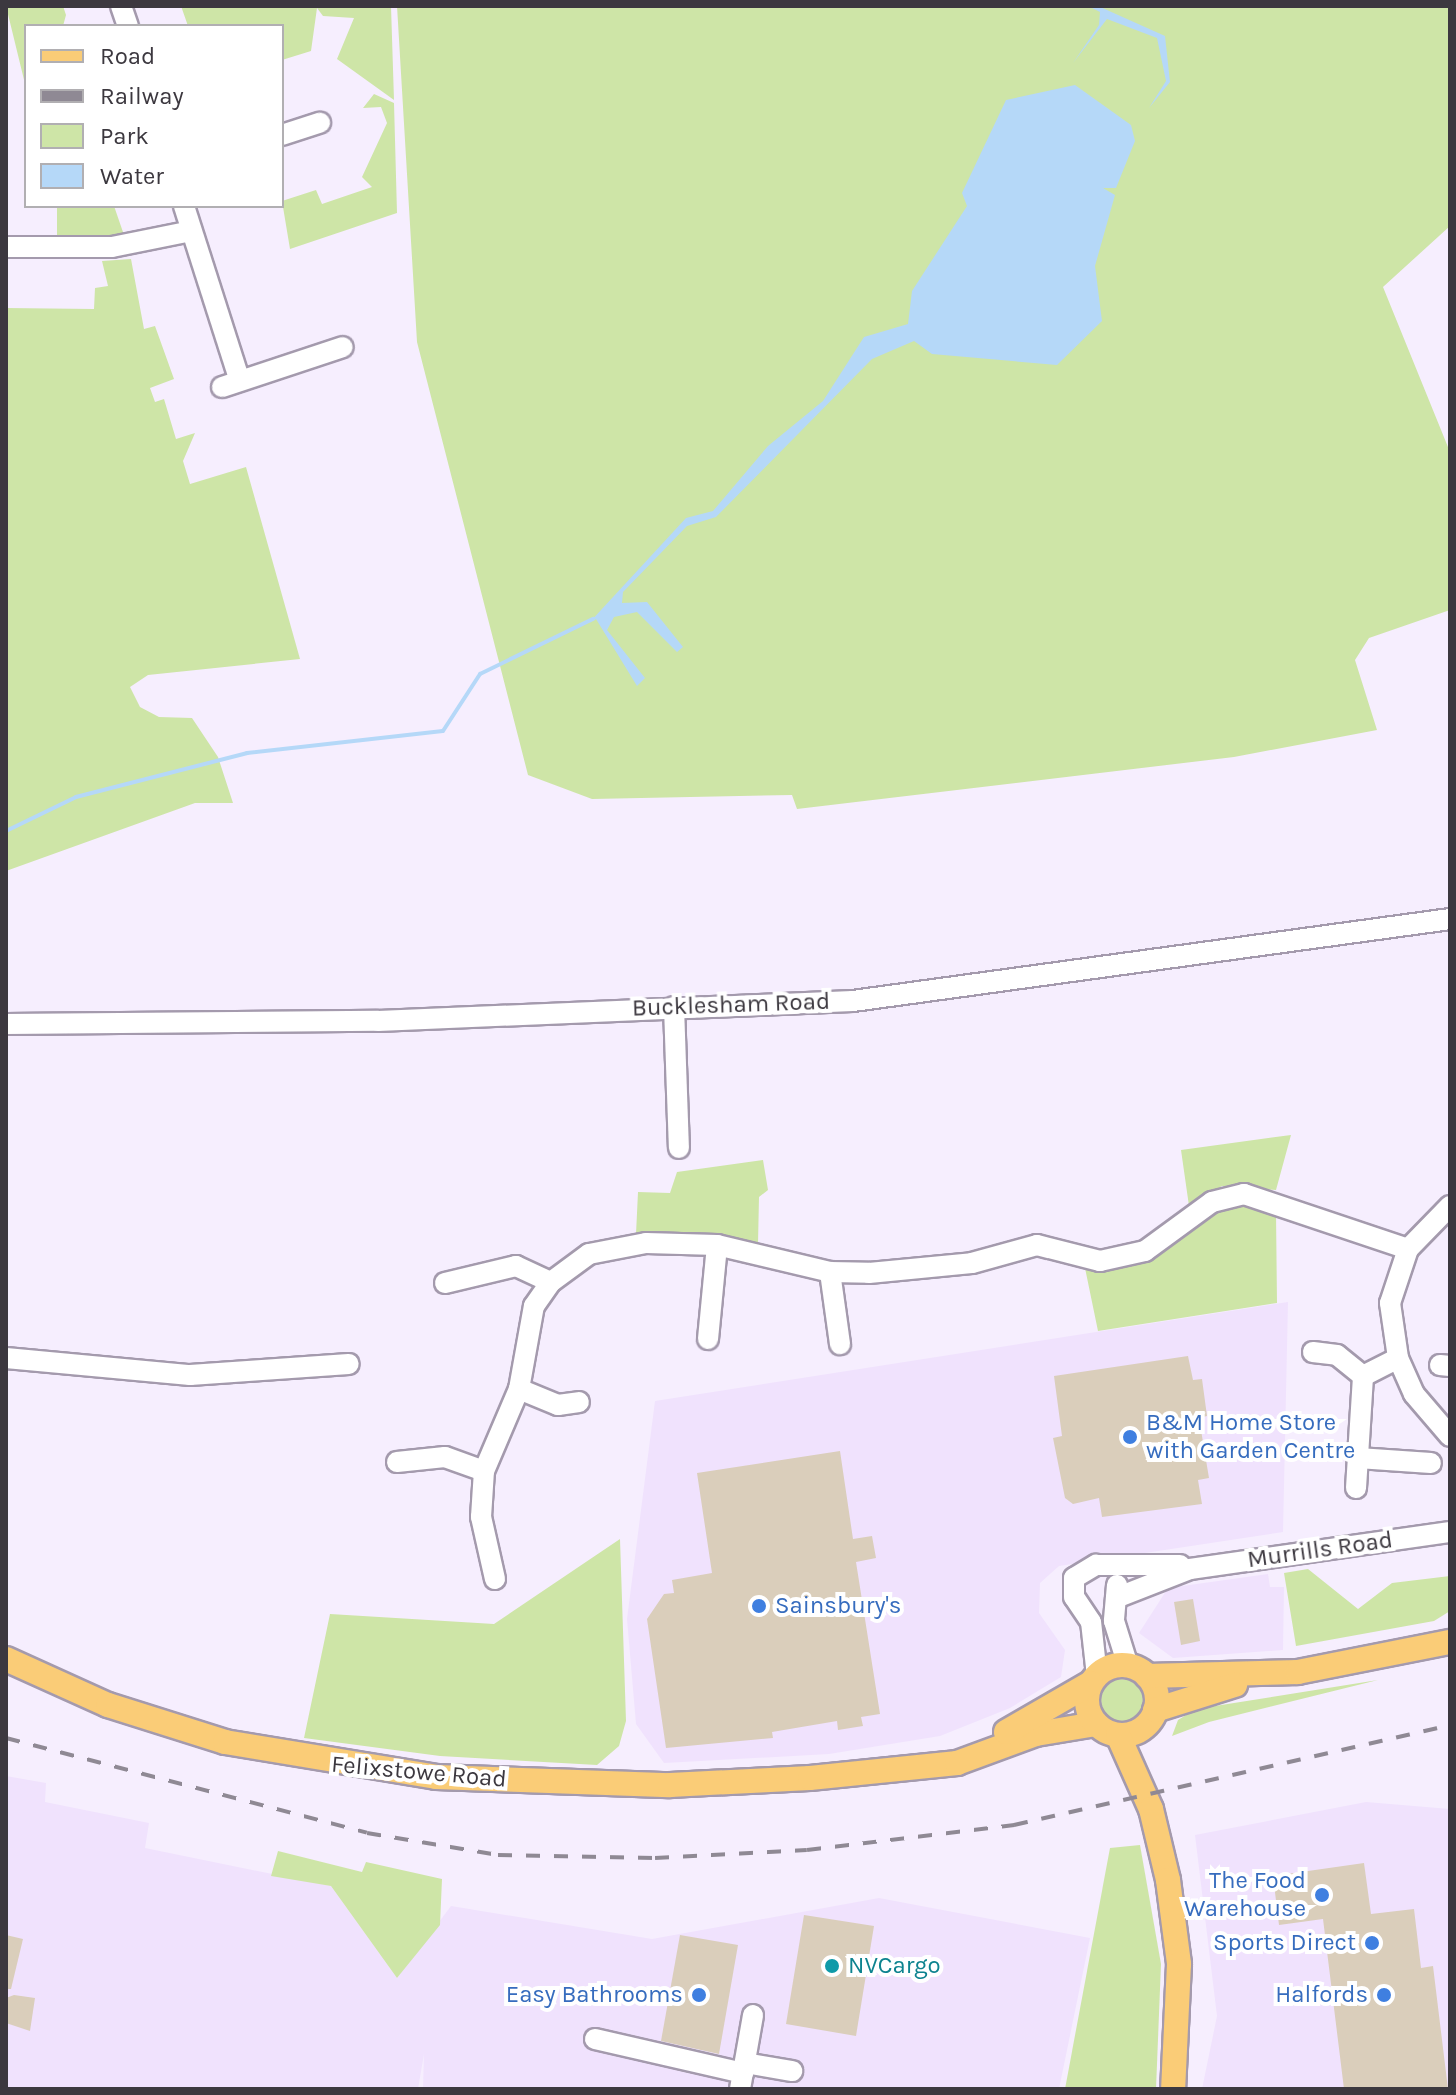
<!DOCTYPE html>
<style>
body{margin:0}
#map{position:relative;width:1456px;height:2095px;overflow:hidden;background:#f6eefe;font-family:Karla,sans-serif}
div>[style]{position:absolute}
.built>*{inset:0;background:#f0e2fd}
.green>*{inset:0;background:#cee5a7}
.round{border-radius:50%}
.water>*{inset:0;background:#b5d8f8}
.stream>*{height:4px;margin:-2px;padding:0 2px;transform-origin:2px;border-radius:2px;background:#b5d8f8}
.building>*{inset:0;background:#dacebb}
.roads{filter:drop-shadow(2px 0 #a49aad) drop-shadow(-2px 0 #a49aad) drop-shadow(0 2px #a49aad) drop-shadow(0 -2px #a49aad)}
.minor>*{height:20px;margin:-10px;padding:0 10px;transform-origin:10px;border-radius:10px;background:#fff}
.major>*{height:24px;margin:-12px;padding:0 12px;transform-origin:12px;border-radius:12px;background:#facc77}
.major>.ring{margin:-12px;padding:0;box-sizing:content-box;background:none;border:24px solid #facc77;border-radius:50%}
.rail>*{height:4px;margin-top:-2px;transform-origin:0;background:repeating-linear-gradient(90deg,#8f8994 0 14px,transparent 0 28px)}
.dots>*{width:22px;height:22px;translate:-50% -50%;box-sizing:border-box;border:4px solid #fff;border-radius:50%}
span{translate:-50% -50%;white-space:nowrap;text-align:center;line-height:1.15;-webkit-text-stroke:8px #fff;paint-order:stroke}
.street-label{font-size:24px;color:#3c383f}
.shop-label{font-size:24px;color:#366cbe}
.left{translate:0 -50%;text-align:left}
.right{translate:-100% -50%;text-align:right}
.culture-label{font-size:24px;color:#0d838f}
.frame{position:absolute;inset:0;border:8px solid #3c383f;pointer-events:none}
.legend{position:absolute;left:24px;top:24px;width:260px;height:184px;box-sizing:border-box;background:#fff;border:2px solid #b1afb2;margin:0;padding:10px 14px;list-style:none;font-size:24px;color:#3c383f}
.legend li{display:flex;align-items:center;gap:16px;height:40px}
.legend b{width:40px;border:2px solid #b1afb2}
</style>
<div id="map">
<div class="built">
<div style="clip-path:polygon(1288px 1302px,1283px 1532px,1059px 1566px,1040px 1583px,1039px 1613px,1065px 1650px,1061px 1677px,1010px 1708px,940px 1736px,829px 1754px,664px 1763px,636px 1724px,627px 1619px,655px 1401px)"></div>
<div style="clip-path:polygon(1268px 1574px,1270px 1587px,1284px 1587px,1283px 1650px,1173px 1658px,1139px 1633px,1168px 1588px)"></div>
<div style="clip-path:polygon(6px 1776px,46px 1783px,45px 1802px,149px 1823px,145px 1848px,331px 1886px,397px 1978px,451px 1906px,652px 1939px,879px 1898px,1090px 1938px,1059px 2089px,423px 2089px,424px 2054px,418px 2089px,6px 2089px)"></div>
<div style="clip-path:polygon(1366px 1802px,1450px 1809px,1450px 2089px,1202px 2089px,1217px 2016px,1195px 1835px)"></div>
</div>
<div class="green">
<div style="clip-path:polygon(6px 6px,63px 6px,66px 15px,63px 26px,26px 26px,26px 88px)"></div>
<div style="clip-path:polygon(181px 6px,391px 6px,394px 100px,337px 59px,354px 18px,323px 16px,317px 8px,311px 51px,282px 60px,282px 26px,188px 26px)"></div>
<div style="clip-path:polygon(397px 6px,1450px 6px,1450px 226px,1383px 287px,1450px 452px,1450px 610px,1369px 638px,1355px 660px,1377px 730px,1234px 757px,797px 809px,792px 795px,592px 799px,528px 775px,417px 342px)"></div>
<div style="clip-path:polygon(374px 94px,394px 103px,397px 213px,290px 249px,282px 201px,316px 190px,322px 204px,372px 187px,362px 177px,387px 123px,381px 107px,363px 108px)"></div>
<div style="clip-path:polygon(57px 206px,114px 206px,125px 238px,57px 243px)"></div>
<div style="clip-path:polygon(131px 259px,144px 329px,155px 326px,174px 379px,150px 388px,155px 402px,164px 399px,176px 439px,195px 433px,183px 461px,190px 484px,246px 467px,300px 659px,148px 675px,130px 687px,140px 707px,159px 717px,192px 718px,218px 757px,233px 803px,195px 803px,6px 871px,6px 308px,94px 309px,95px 288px,108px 286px,102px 261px)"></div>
<div style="clip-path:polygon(1291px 1135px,1276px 1190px,1222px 1186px,1189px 1206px,1181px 1150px)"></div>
<div style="clip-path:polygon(763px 1160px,768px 1190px,759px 1197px,758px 1244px,636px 1234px,638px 1192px,670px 1193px,677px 1172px)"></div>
<div style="clip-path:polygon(1252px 1205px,1276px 1212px,1277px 1303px,1098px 1331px,1085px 1268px,1143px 1262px,1220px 1209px)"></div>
<div style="clip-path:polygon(620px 1539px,626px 1721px,619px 1746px,597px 1765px,440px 1756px,304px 1738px,330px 1614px,494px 1624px)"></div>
<div style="clip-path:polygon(1308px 1569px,1358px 1609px,1392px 1583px,1450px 1576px,1450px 1611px,1434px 1621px,1296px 1646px,1284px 1573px)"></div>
<div class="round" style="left:1101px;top:1679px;width:42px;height:42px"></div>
<div style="clip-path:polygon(1378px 1680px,1209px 1722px,1172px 1736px,1178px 1720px,1196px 1709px)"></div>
<div style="clip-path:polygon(1140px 1845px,1161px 1964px,1156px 2089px,1065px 2089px,1110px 1848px)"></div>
<div style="clip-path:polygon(278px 1851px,362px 1872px,366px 1862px,442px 1879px,440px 1925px,397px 1978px,331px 1886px,271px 1876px)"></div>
</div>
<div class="water">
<div style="clip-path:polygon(1088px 6px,1098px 6px,1165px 36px,1170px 82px,1149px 108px,1166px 81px,1157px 38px,1107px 19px,1073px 63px,1099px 25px,1100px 12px)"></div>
<div style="clip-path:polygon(1075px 85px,1131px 125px,1135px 141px,1116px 188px,1103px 188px,1115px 195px,1095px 266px,1102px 321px,1057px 365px,932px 354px,914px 341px,872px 359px,716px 517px,687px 526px,623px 592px,622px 603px,647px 602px,683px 647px,677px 652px,637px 612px,614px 617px,607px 630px,645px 678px,637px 686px,596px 619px,589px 623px,686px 518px,713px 511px,768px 446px,823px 401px,864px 337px,908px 324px,912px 291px,967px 206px,962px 193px,1006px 100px)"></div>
</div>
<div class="stream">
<div style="left:6px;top:831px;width:78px;rotate:-25.9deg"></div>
<div style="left:76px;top:797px;width:177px;rotate:-14.4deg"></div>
<div style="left:247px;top:753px;width:197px;rotate:-6.4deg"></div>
<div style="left:443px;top:731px;width:68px;rotate:-57deg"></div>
<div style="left:480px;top:674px;width:126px;rotate:-26deg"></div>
</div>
<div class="building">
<div style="clip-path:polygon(1188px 1356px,1193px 1380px,1202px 1379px,1207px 1416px,1199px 1418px,1209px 1478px,1198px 1480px,1202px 1504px,1102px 1517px,1099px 1498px,1073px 1504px,1065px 1498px,1053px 1438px,1062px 1436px,1054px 1376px)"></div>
<div style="clip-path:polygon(840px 1451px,853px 1539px,872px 1536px,876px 1558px,856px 1562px,880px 1714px,861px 1717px,863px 1726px,838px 1730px,837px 1721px,772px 1732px,773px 1738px,666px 1748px,647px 1619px,664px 1594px,674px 1593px,672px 1580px,712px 1573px,697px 1473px)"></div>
<div style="clip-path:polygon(1193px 1599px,1200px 1641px,1181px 1645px,1174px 1602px)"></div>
<div style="clip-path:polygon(1364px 1863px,1371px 1914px,1414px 1909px,1421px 1968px,1433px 1966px,1448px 2089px,1344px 2089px,1323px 1919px,1279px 1925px,1273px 1876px)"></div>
<div style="clip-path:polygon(804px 1915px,874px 1926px,856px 2036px,786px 2024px)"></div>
<div style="clip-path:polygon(6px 1935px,23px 1939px,11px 1989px,6px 1989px)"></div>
<div style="clip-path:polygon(680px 1935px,738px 1945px,719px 2054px,661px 2041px)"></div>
<div style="clip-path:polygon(14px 1995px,35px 1998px,30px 2031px,6px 2023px,6px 1998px)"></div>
</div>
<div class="roads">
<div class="minor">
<div style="left:121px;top:6px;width:21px;rotate:71deg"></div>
<div style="left:282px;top:135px;width:40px;rotate:-18deg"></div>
<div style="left:184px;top:206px;width:181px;rotate:72.3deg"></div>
<div style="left:6px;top:247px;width:106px"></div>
<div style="left:112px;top:247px;width:81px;rotate:-11.4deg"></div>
<div style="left:222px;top:387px;width:127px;rotate:-18.3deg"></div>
<div style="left:674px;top:1007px;width:141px;rotate:88deg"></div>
<div style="left:6px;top:1024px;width:372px;rotate:-0.5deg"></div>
<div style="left:378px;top:1021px;width:475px;rotate:-2.4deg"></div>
<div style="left:853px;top:1001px;width:603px;rotate:-7.82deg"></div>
<div style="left:1450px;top:1206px;width:60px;rotate:134.3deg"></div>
<div style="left:1408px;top:1249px;width:57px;rotate:108.4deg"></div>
<div style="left:1390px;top:1303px;width:56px;rotate:81.7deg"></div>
<div style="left:1398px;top:1358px;width:39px;rotate:66deg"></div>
<div style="left:1414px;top:1394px;width:55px;rotate:49.4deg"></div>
<div style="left:830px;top:1272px;width:73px;rotate:82.1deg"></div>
<div style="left:445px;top:1283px;width:73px;rotate:-13.5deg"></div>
<div style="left:516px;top:1266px;width:38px;rotate:25deg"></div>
<div style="left:708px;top:1339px;width:94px;rotate:-84.5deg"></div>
<div style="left:1313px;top:1352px;width:24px;rotate:7deg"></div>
<div style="left:1337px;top:1355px;width:33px;rotate:39deg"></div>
<div style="left:6px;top:1358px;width:185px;rotate:5.3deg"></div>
<div style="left:190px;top:1375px;width:159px;rotate:-4deg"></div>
<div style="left:1440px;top:1365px;width:10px;rotate:6deg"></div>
<div style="left:519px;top:1389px;width:42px;rotate:22.3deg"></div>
<div style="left:558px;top:1405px;width:21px;rotate:-8deg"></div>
<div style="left:1358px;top:1458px;width:73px;rotate:3.9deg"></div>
<div style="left:397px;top:1462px;width:48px;rotate:-5.9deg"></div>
<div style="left:445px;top:1457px;width:41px;rotate:19.7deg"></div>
<div style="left:1356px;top:1488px;width:112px;rotate:-86.4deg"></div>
<div style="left:1363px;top:1376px;width:39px;rotate:-27deg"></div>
<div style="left:495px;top:1579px;width:64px;rotate:-102.7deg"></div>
<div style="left:481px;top:1517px;width:46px;rotate:-86.3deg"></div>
<div style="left:484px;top:1471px;width:89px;rotate:-66.9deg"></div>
<div style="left:519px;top:1389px;width:84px;rotate:-79.8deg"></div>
<div style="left:534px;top:1306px;width:29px;rotate:-55deg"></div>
<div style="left:551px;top:1282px;width:47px;rotate:-36.4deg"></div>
<div style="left:589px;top:1254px;width:58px;rotate:-10.9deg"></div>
<div style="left:646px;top:1243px;width:71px;rotate:1.6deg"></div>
<div style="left:717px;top:1245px;width:116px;rotate:13.4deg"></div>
<div style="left:830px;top:1272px;width:39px;rotate:1deg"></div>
<div style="left:869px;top:1273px;width:103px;rotate:-5.5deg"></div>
<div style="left:972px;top:1263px;width:67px;rotate:-15.5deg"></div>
<div style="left:1037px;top:1245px;width:65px;rotate:14.3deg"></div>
<div style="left:1100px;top:1261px;width:46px;rotate:-12.5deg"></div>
<div style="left:1145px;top:1251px;width:83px;rotate:-36.2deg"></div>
<div style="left:1212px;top:1202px;width:33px;rotate:-14deg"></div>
<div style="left:1244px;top:1194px;width:173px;rotate:18.5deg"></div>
<div style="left:1117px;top:1585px;width:36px;rotate:95deg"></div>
<div style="left:1114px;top:1621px;width:47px;rotate:72.7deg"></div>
<div style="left:1116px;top:1598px;width:79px;rotate:-21.4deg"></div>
<div style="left:1190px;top:1569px;width:263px;rotate:-8.1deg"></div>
<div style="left:1097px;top:1676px;width:54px;rotate:-96.3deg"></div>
<div style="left:1091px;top:1622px;width:30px;rotate:-124deg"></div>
<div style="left:1074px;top:1597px;width:19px;rotate:-90deg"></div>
<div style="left:1074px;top:1578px;width:26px;rotate:-31deg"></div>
<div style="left:1096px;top:1565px;width:84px"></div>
<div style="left:595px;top:2039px;width:152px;rotate:12.9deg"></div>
<div style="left:745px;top:2063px;width:48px;rotate:9.7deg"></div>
<div style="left:740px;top:2089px;width:75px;rotate:-80deg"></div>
</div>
<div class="major">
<div style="left:6px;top:1659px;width:112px;rotate:24.3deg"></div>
<div style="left:108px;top:1705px;width:123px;rotate:17.5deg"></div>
<div style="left:225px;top:1742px;width:214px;rotate:9.4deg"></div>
<div style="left:436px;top:1777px;width:234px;rotate:2deg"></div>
<div style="left:670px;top:1785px;width:140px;rotate:-2.9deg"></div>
<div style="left:810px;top:1778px;width:148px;rotate:-5.8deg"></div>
<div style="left:957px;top:1763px;width:84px;rotate:-20.2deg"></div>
<div style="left:1036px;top:1734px;width:61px;rotate:-9.5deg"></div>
<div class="ring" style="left:1087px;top:1665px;width:46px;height:46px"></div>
<div style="left:1147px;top:1676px;width:151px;rotate:-1.5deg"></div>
<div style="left:1298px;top:1672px;width:155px;rotate:-11.2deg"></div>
<div style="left:1155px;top:1710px;width:84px;rotate:-17.4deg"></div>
<div style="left:1006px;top:1732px;width:98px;rotate:-30deg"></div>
<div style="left:1118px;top:1735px;width:81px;rotate:66deg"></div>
<div style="left:1151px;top:1809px;width:73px;rotate:76.5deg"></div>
<div style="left:1168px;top:1880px;width:85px;rotate:82.5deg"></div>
<div style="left:1179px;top:1964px;width:125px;rotate:92.7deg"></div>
</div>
</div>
<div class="rail">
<div style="left:6px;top:1738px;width:373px;rotate:14.7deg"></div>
<div style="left:367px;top:1833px;width:133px;rotate:9.5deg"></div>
<div style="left:498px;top:1855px;width:157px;rotate:1.1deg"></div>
<div style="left:655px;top:1858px;width:152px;rotate:-3deg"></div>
<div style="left:807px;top:1850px;width:209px;rotate:-6.9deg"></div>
<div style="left:1014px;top:1825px;width:447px;rotate:-12.9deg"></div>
</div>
<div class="dots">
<div style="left:1130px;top:1437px;background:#3f7fe0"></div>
<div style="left:759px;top:1606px;background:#3f7fe0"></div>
<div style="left:1322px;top:1895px;background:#3f7fe0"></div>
<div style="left:1372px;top:1943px;background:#3f7fe0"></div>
<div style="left:832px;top:1966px;background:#0f9aa8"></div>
<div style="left:699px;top:1995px;background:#3f7fe0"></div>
<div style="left:1384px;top:1995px;background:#3f7fe0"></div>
</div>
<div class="street-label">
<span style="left:731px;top:1005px;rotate:-2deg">Bucklesham Road</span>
<span style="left:1320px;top:1550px;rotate:-8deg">Murrills Road</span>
<span style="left:419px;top:1772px;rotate:5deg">Felixstowe Road</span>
</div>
<div class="shop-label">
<span class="left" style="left:1146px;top:1437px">B&amp;M Home Store<br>with Garden Centre</span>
<span class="left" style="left:775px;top:1606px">Sainsbury's</span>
<span class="right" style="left:1306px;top:1895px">The Food<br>Warehouse</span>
<span class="right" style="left:1356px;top:1943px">Sports Direct</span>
<span class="right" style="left:683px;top:1995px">Easy Bathrooms</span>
<span class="right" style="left:1368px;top:1995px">Halfords</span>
</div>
<div class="culture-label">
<span class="left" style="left:848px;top:1966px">NVCargo</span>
</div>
<div class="frame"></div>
<ul class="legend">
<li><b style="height:10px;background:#facc77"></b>Road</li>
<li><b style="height:10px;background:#8f8994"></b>Railway</li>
<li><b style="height:22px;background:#cee5a7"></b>Park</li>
<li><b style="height:22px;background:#b5d8f8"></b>Water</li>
</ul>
</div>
